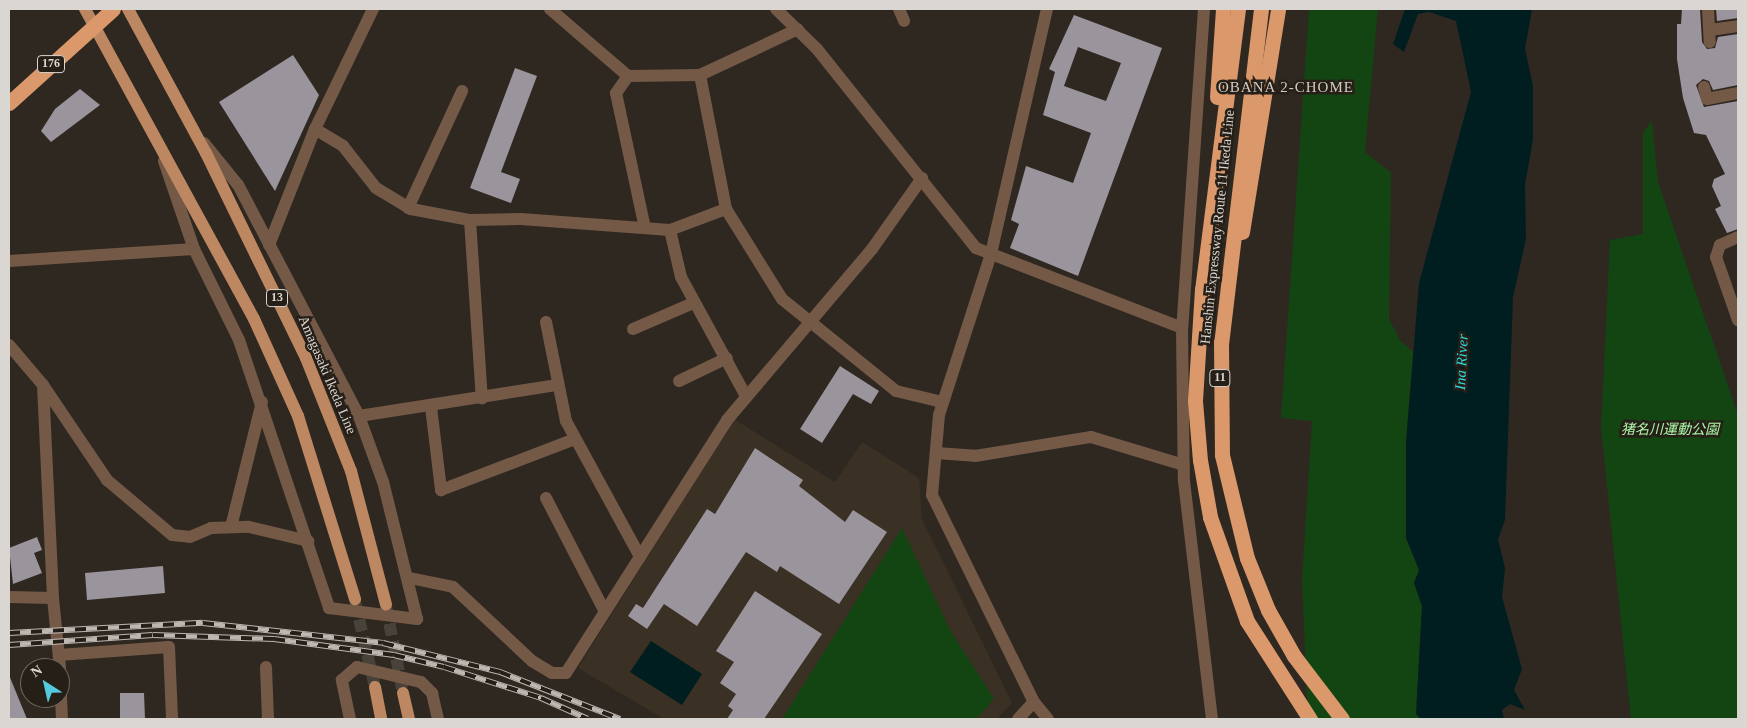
<!DOCTYPE html>
<meta charset="utf-8">
<style>
body{margin:0}
#map{position:relative;width:1747px;height:728px;overflow:hidden;background:#2f2821;font-family:"Times New Roman","Noto Sans JP",serif}
div>[style]{position:absolute}
.built>*{inset:0;background:#3a3023}
.green>*{inset:0;background:#134512}
.water>*{inset:0;background:#001e1f}
.building>*{inset:0;background:#9a949d}
.major-tunnel>*{height:12px;margin-top:-6px;transform-origin:0;background:repeating-linear-gradient(90deg,#49423b 0 12px,transparent 0 18px)}
.minor>*{height:12px;margin:-6px;padding:0 6px;transform-origin:6px;border-radius:6px;background:#745947}
.major>*{height:12px;margin:-6px;padding:0 6px;transform-origin:6px;border-radius:6px;background:#bd8761}
.highway>*{height:15px;margin:-7.5px;padding:0 7.5px;transform-origin:7.5px;border-radius:7.5px;background:#da986b}
.rail>*{height:5.5px;margin-top:-2.75px;transform-origin:0;background:repeating-linear-gradient(90deg,#251f17 0 11px,#bcb7b2 0 22px);box-sizing:border-box;border-block:1px solid #bcb7b2}
span{translate:-50% -50%;white-space:nowrap;text-align:center;line-height:1.15;-webkit-text-stroke:5px #251f17;paint-order:stroke}
.shield-label span{padding:1px 4px;background:#251f17;border:1px solid;border-radius:4px;-webkit-text-stroke-width:0}
.shield-label{font-size:12px;color:#dad6d1;font-weight:700}
.street-label{font-size:14px;color:#dad6d1}
.park-label{font-size:14px;color:#acf7a7;font-style:italic}
.neighbourhood-label{font-size:15px;color:#d3cbc1;letter-spacing:1px}
.water-label{font-size:15px;color:#2fdadb;font-style:italic}
.frame{position:absolute;inset:0;border:10px solid #dad6d1;pointer-events:none}
.north{position:absolute;left:20px;top:658px;width:50px;height:50px;box-sizing:border-box;background:#251f17;border:1px solid #6d6861;border-radius:50%;rotate:325deg;font-size:14px;font-weight:700;line-height:20px;text-align:center;color:#dad6d1}
.north::after{content:'';display:block;margin:auto;width:18px;height:22px;background:#55cadf;clip-path:polygon(50% 0,100% 100%,50% 72%,0 100%)}
</style>
<div id="map">
<div class="built">
<div style="clip-path:polygon(734px 419px,835px 482px,862px 442px,919px 478px,922px 519px,1012px 703px,997px 719px,664px 719px,578px 668px)"></div>
</div>
<div class="green">
<div style="clip-path:polygon(1309px 9px,1378px 9px,1365px 152px,1391px 173px,1389px 319px,1400px 340px,1413px 352px,1406px 442px,1406px 538px,1419px 570px,1414px 583px,1422px 606px,1416px 714px,1421px 719px,1308px 719px,1302px 580px,1312px 421px,1281px 418px)"></div>
<div style="clip-path:polygon(1652px 121px,1658px 182px,1738px 415px,1738px 719px,1631px 719px,1601px 428px,1610px 240px,1643px 234px,1643px 132px)"></div>
<div style="clip-path:polygon(902px 528px,950px 630px,994px 699px,976px 719px,782px 719px)"></div>
</div>
<div class="water">
<div style="clip-path:polygon(1405px 9px,1532px 9px,1525px 49px,1533px 86px,1533px 139px,1525px 185px,1526px 239px,1513px 297px,1505px 520px,1498px 539px,1505px 568px,1502px 597px,1522px 669px,1514px 690px,1525px 710px,1510px 704px,1502px 710px,1504px 719px,1421px 719px,1416px 714px,1422px 606px,1414px 583px,1419px 570px,1406px 538px,1406px 442px,1419px 283px,1471px 92px,1456px 21px,1429px 12px,1418px 14px,1404px 52px,1393px 44px)"></div>
<div style="clip-path:polygon(651px 641px,702px 674px,682px 705px,630px 672px)"></div>
</div>
<div class="building">
<div style="clip-path:polygon(1682px 9px,1700px 9px,1702px 42px,1707px 49px,1715px 48px,1718px 37px,1738px 34px,1738px 85px,1713px 90px,1709px 81px,1703px 79px,1696px 85px,1704px 107px,1738px 101px,1738px 229px,1727px 233px,1715px 209px,1721px 206px,1712px 186px,1714px 179px,1725px 174px,1706px 135px,1694px 133px,1683px 98px,1677px 59px,1677px 24px,1681px 24px)"></div>
<div style="clip-path:polygon(1716px 9px,1738px 9px,1738px 18px,1717px 21px)"></div>
<div style="clip-path:polygon(evenodd,1074px 15px,1162px 48px,1078px 276px,1010px 248px,1019px 224px,1011px 220px,1026px 166px,1073px 183px,1091px 133px,1043px 115px,1055px 72px,1049px 69px,1074px 15px,1078px 47px,1121px 63px,1106px 101px,1064px 86px,1078px 47px)"></div>
<div style="clip-path:polygon(293px 55px,319px 95px,275px 191px,219px 102px)"></div>
<div style="clip-path:polygon(515px 68px,537px 76px,501px 172px,520px 179px,511px 203px,470px 188px)"></div>
<div style="clip-path:polygon(80px 89px,100px 105px,51px 142px,41px 131px,55px 109px)"></div>
<div style="clip-path:polygon(840px 366px,879px 391px,871px 404px,853px 394px,822px 443px,800px 429px)"></div>
<div style="clip-path:polygon(755px 448px,803px 480px,799px 486px,845px 522px,853px 510px,887px 532px,839px 604px,780px 566px,777px 572px,746px 552px,697px 626px,664px 604px,647px 629px,628px 616px,636px 604px,643px 608px,707px 509px,715px 514px)"></div>
<div style="clip-path:polygon(37px 537px,42px 550px,34px 553px,42px 573px,13px 584px,9px 548px)"></div>
<div style="clip-path:polygon(163px 566px,165px 593px,87px 600px,85px 573px)"></div>
<div style="clip-path:polygon(755px 591px,822px 634px,764px 719px,727px 719px,733px 710px,728px 706px,736px 694px,720px 683px,734px 662px,716px 651px)"></div>
<div style="clip-path:polygon(9px 675px,27px 719px,9px 719px)"></div>
<div style="clip-path:polygon(120px 693px,144px 693px,145px 719px,120px 719px)"></div>
</div>
<div class="major-tunnel">
<div style="left:355px;top:602px;width:87px;rotate:76.8deg"></div>
<div style="left:386px;top:606px;width:89px;rotate:78.9deg"></div>
</div>
<div class="minor">
<div style="left:550px;top:9px;width:103px;rotate:40.7deg"></div>
<div style="left:628px;top:76px;width:72px;rotate:-0.8deg"></div>
<div style="left:700px;top:75px;width:108px;rotate:-25.1deg"></div>
<div style="left:776px;top:9px;width:57px;rotate:44.3deg"></div>
<div style="left:817px;top:49px;width:255px;rotate:51.4deg"></div>
<div style="left:976px;top:248px;width:221px;rotate:21.2deg"></div>
<div style="left:899px;top:9px;width:13px;rotate:67deg"></div>
<div style="left:1047px;top:9px;width:251px;rotate:102.9deg"></div>
<div style="left:991px;top:254px;width:169px;rotate:107.9deg"></div>
<div style="left:939px;top:415px;width:80px;rotate:95deg"></div>
<div style="left:932px;top:495px;width:231px;rotate:63.8deg"></div>
<div style="left:1034px;top:702px;width:22px;rotate:51deg"></div>
<div style="left:1204px;top:9px;width:320px;rotate:93.9deg"></div>
<div style="left:1182px;top:328px;width:153px;rotate:89.3deg"></div>
<div style="left:1184px;top:481px;width:240px;rotate:83.3deg"></div>
<div style="left:1708px;top:9px;width:33px;rotate:87deg"></div>
<div style="left:1710px;top:30px;width:28px;rotate:-8deg"></div>
<div style="left:700px;top:75px;width:136px;rotate:79deg"></div>
<div style="left:726px;top:209px;width:106px;rotate:58.1deg"></div>
<div style="left:782px;top:299px;width:146px;rotate:38.9deg"></div>
<div style="left:896px;top:391px;width:47px;rotate:13.4deg"></div>
<div style="left:628px;top:76px;width:21px;rotate:125deg"></div>
<div style="left:616px;top:93px;width:138px;rotate:77.9deg"></div>
<div style="left:1704px;top:87px;width:12px;rotate:76deg"></div>
<div style="left:1707px;top:99px;width:32px;rotate:-11deg"></div>
<div style="left:315px;top:129px;width:33px;rotate:31deg"></div>
<div style="left:343px;top:146px;width:53px;rotate:51.8deg"></div>
<div style="left:376px;top:188px;width:41px;rotate:31deg"></div>
<div style="left:411px;top:209px;width:60px;rotate:10.6deg"></div>
<div style="left:470px;top:220px;width:51px;rotate:-1.1deg"></div>
<div style="left:521px;top:219px;width:149px;rotate:4.2deg"></div>
<div style="left:670px;top:230px;width:60px;rotate:-20.6deg"></div>
<div style="left:164px;top:161px;width:93px;rotate:71.2deg"></div>
<div style="left:194px;top:249px;width:102px;rotate:63.7deg"></div>
<div style="left:239px;top:340px;width:283px;rotate:71.4deg"></div>
<div style="left:329px;top:608px;width:89px;rotate:7.1deg"></div>
<div style="left:417px;top:619px;width:141px;rotate:-103.9deg"></div>
<div style="left:383px;top:482px;width:70px;rotate:-110deg"></div>
<div style="left:359px;top:416px;width:261px;rotate:-117.6deg"></div>
<div style="left:238px;top:185px;width:54px;rotate:-129deg"></div>
<div style="left:408px;top:208px;width:129px;rotate:-65.2deg"></div>
<div style="left:470px;top:220px;width:179px;rotate:86.2deg"></div>
<div style="left:670px;top:230px;width:48px;rotate:76.8deg"></div>
<div style="left:681px;top:277px;width:136px;rotate:61.4deg"></div>
<div style="left:1738px;top:237px;width:20px;rotate:156deg"></div>
<div style="left:1720px;top:245px;width:13px;rotate:108deg"></div>
<div style="left:1716px;top:257px;width:67px;rotate:70.8deg"></div>
<div style="left:269px;top:245px;width:125px;rotate:-68.4deg"></div>
<div style="left:315px;top:129px;width:133px;rotate:-64.2deg"></div>
<div style="left:9px;top:261px;width:185px;rotate:-3.7deg"></div>
<div style="left:546px;top:322px;width:101px;rotate:78.6deg"></div>
<div style="left:566px;top:421px;width:155px;rotate:61.4deg"></div>
<div style="left:633px;top:329px;width:65px;rotate:-23.4deg"></div>
<div style="left:9px;top:345px;width:52px;rotate:49.6deg"></div>
<div style="left:43px;top:385px;width:213px;rotate:87.3deg"></div>
<div style="left:53px;top:598px;width:44px;rotate:-178.7deg"></div>
<div style="left:679px;top:381px;width:53px;rotate:-25.6deg"></div>
<div style="left:43px;top:385px;width:115px;rotate:56deg"></div>
<div style="left:107px;top:480px;width:85px;rotate:40.2deg"></div>
<div style="left:172px;top:535px;width:18px;rotate:6deg"></div>
<div style="left:190px;top:537px;width:23px;rotate:-23deg"></div>
<div style="left:211px;top:528px;width:38px;rotate:-2deg"></div>
<div style="left:249px;top:527px;width:61px;rotate:13.3deg"></div>
<div style="left:431px;top:407px;width:84px;rotate:83.1deg"></div>
<div style="left:441px;top:490px;width:143px;rotate:-20.8deg"></div>
<div style="left:359px;top:416px;width:201px;rotate:-8.9deg"></div>
<div style="left:936px;top:453px;width:39px;rotate:4deg"></div>
<div style="left:975px;top:456px;width:118px;rotate:-9.3deg"></div>
<div style="left:1091px;top:437px;width:97px;rotate:16.8deg"></div>
<div style="left:546px;top:498px;width:128px;rotate:62.6deg"></div>
<div style="left:231px;top:527px;width:129px;rotate:-76.1deg"></div>
<div style="left:410px;top:578px;width:44px;rotate:11.8deg"></div>
<div style="left:453px;top:587px;width:108px;rotate:43.1deg"></div>
<div style="left:532px;top:661px;width:23px;rotate:31deg"></div>
<div style="left:552px;top:673px;width:14px"></div>
<div style="left:566px;top:673px;width:300px;rotate:-57.5deg"></div>
<div style="left:727px;top:420px;width:224px;rotate:-49.7deg"></div>
<div style="left:872px;top:249px;width:87px;rotate:-54.8deg"></div>
<div style="left:53px;top:598px;width:70px;rotate:84.3deg"></div>
<div style="left:59px;top:655px;width:110px;rotate:-4.2deg"></div>
<div style="left:169px;top:647px;width:72px;rotate:87.6deg"></div>
<div style="left:266px;top:667px;width:52px;rotate:87.8deg"></div>
<div style="left:60px;top:675px;width:44px;rotate:87.4deg"></div>
<div style="left:350px;top:719px;width:40px;rotate:-102deg"></div>
<div style="left:342px;top:680px;width:20px;rotate:-41deg"></div>
<div style="left:357px;top:667px;width:66px;rotate:13.2deg"></div>
<div style="left:421px;top:682px;width:16px;rotate:45deg"></div>
<div style="left:432px;top:693px;width:27px;rotate:77deg"></div>
<div style="left:1018px;top:719px;width:23px;rotate:-47deg"></div>
</div>
<div class="major">
<div style="left:85px;top:9px;width:353px;rotate:61.4deg"></div>
<div style="left:254px;top:319px;width:107px;rotate:65.6deg"></div>
<div style="left:298px;top:416px;width:192px;rotate:72.7deg"></div>
<div style="left:128px;top:9px;width:164px;rotate:61.6deg"></div>
<div style="left:206px;top:153px;width:228px;rotate:64deg"></div>
<div style="left:306px;top:358px;width:122px;rotate:68.3deg"></div>
<div style="left:351px;top:471px;width:138px;rotate:75.3deg"></div>
<div style="left:375px;top:687px;width:33px;rotate:79deg"></div>
<div style="left:403px;top:693px;width:27px;rotate:77deg"></div>
</div>
<div class="highway">
<div style="left:1238px;top:9px;width:282px;rotate:97.3deg"></div>
<div style="left:1202px;top:289px;width:112px;rotate:93.6deg"></div>
<div style="left:1195px;top:401px;width:59px;rotate:85.2deg"></div>
<div style="left:1200px;top:460px;width:58px;rotate:80deg"></div>
<div style="left:1210px;top:517px;width:110px;rotate:70.4deg"></div>
<div style="left:1247px;top:621px;width:117px;rotate:57.3deg"></div>
<div style="left:1261px;top:9px;width:335px;rotate:96.8deg"></div>
<div style="left:1221px;top:342px;width:113px;rotate:89.5deg"></div>
<div style="left:1222px;top:455px;width:106px;rotate:76.4deg"></div>
<div style="left:1247px;top:558px;width:56px;rotate:68deg"></div>
<div style="left:1268px;top:610px;width:53px;rotate:60.5deg"></div>
<div style="left:1294px;top:656px;width:79px;rotate:52.7deg"></div>
<div style="left:1217px;top:97px;width:88px;rotate:-86.1deg"></div>
<div style="left:9px;top:103px;width:140px;rotate:-42.1deg"></div>
<div style="left:1242px;top:232px;width:226px;rotate:-80.8deg"></div>
</div>
<div class="rail">
<div style="left:9px;top:633px;width:194px;rotate:-3deg"></div>
<div style="left:203px;top:623px;width:181px;rotate:6.3deg"></div>
<div style="left:383px;top:643px;width:121px;rotate:13.9deg"></div>
<div style="left:500px;top:672px;width:129px;rotate:21.4deg"></div>
<div style="left:9px;top:645px;width:144px;rotate:-4deg"></div>
<div style="left:153px;top:635px;width:121px;rotate:1.9deg"></div>
<div style="left:274px;top:639px;width:121px;rotate:7.6deg"></div>
<div style="left:394px;top:655px;width:51px;rotate:13.5deg"></div>
<div style="left:444px;top:667px;width:102px;rotate:17.7deg"></div>
<div style="left:541px;top:698px;width:51px;rotate:24.1deg"></div>
</div>
<div class="shield-label">
<span style="left:51px;top:64px">176</span>
<span style="left:277px;top:298px">13</span>
<span style="left:1220px;top:378px">11</span>
</div>
<div class="street-label">
<span style="left:1218px;top:227px;rotate:-84deg">Hanshin Expressway Route 11 Ikeda Line</span>
<span style="left:327px;top:375px;rotate:67deg">Amagasaki Ikeda Line</span>
</div>
<div class="park-label">
<span style="left:1670px;top:430px">猪名川運動公園</span>
</div>
<div class="neighbourhood-label">
<span style="left:1286px;top:88px">OBANA 2-CHOME</span>
</div>
<div class="water-label">
<span style="left:1462px;top:362px;rotate:-87deg">Ina River</span>
</div>
<div class="frame"></div>
<div class="north">N</div>
</div>
